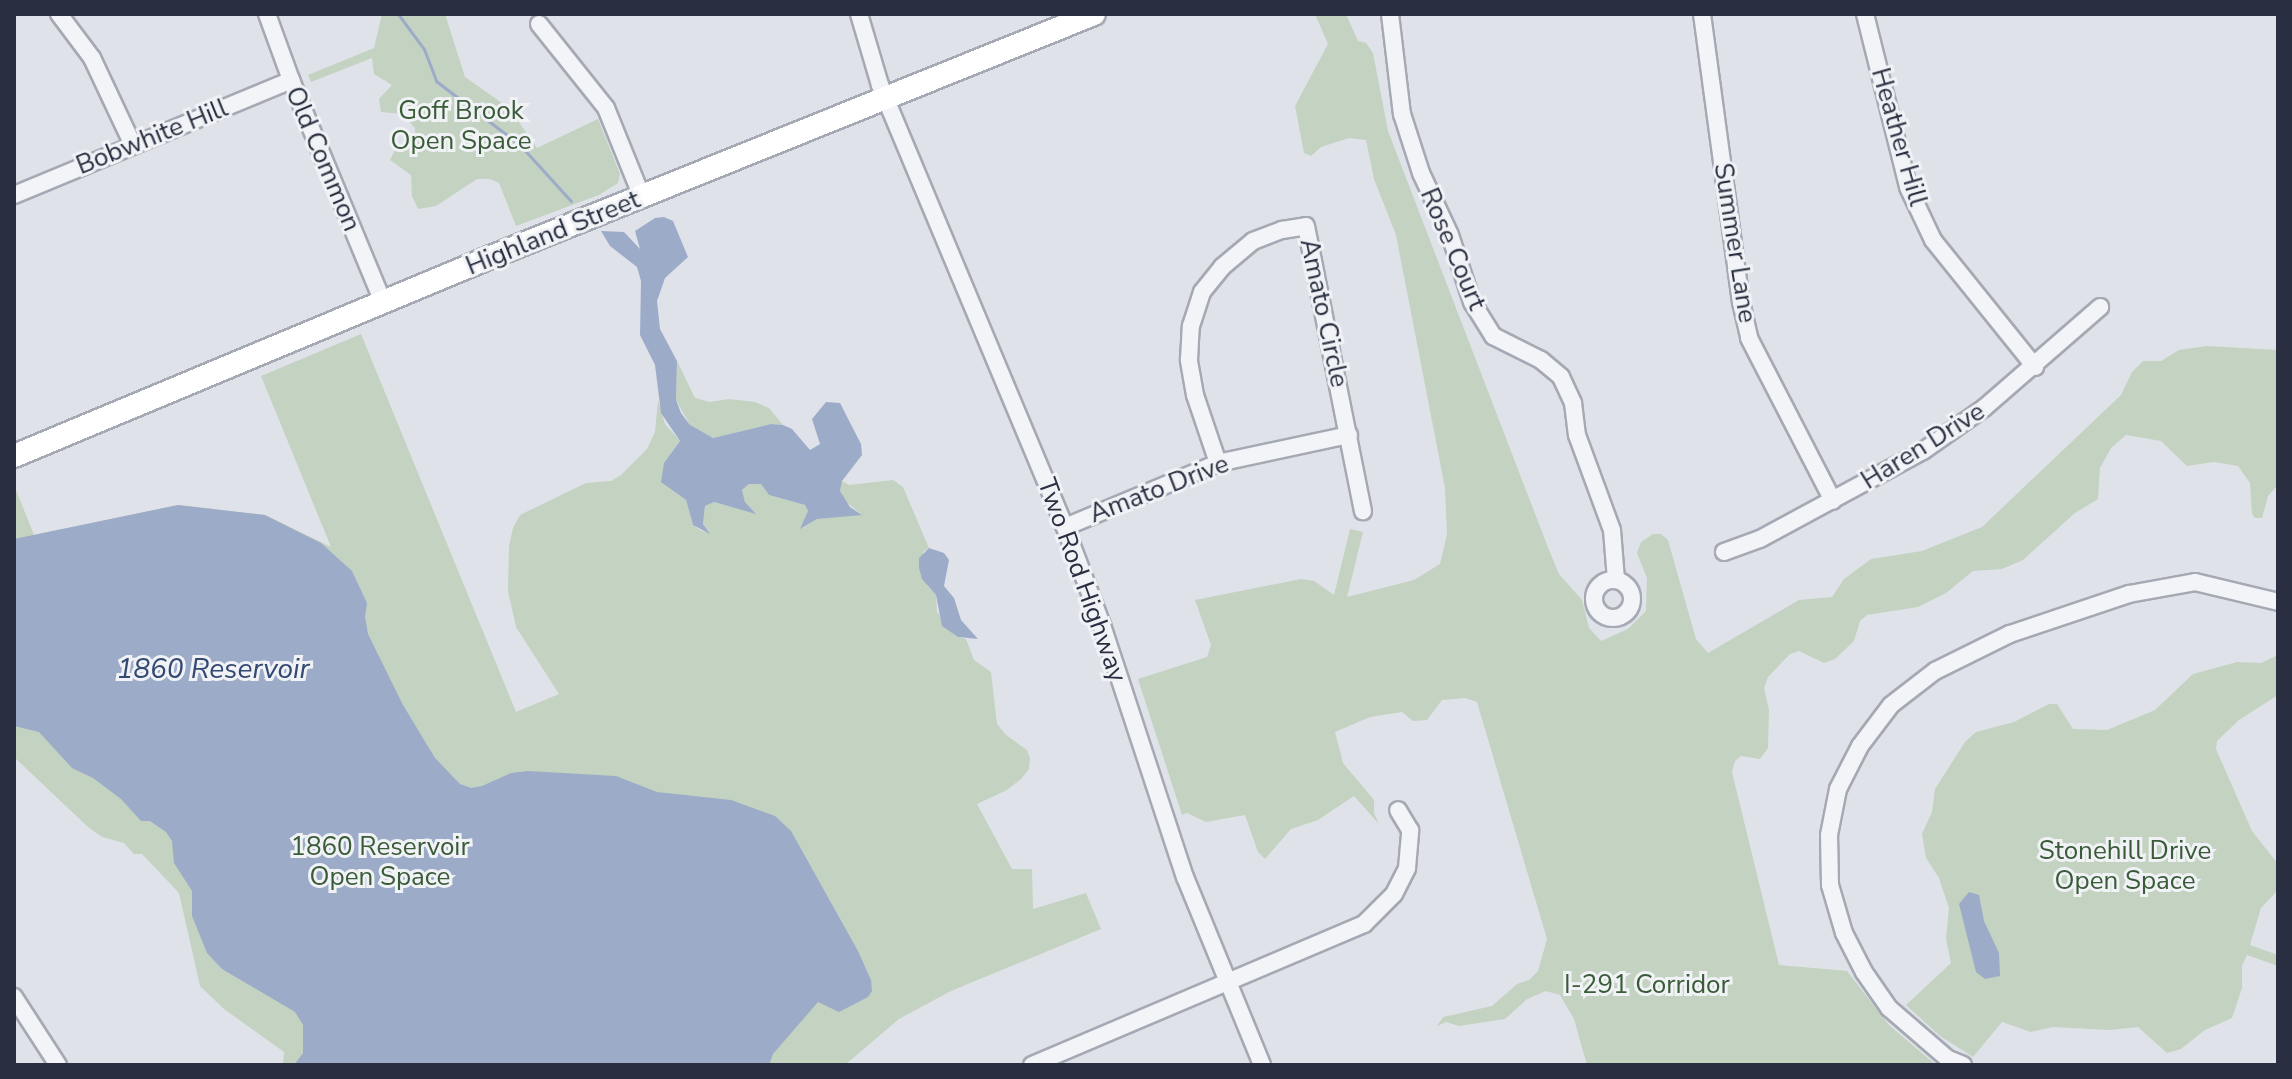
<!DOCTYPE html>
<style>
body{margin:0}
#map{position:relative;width:2292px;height:1079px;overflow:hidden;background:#e0e2e9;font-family:"Nunito Sans",sans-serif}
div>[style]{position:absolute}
.green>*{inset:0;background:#c4d2c1}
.water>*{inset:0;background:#9cacc8}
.stream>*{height:3px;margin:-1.5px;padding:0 1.5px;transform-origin:1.5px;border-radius:1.5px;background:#9cacc8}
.roads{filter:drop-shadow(2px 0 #a5a9b3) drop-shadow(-2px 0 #a5a9b3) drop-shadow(0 2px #a5a9b3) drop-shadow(0 -2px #a5a9b3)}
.minor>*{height:16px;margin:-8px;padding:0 8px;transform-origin:8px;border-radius:8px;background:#f3f4f7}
.minor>.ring{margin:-8px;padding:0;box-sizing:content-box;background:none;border:16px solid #f3f4f7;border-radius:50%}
.major>*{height:22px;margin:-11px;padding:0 11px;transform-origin:11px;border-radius:11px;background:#fff}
span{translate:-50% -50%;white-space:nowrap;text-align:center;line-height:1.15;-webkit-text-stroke:6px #f0f2f6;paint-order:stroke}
.park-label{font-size:26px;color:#395b37}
.street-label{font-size:26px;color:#292f40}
.water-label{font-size:28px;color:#344972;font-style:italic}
.frame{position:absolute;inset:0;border:16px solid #292f40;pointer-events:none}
</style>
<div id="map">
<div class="green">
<div style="clip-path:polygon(382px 14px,445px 14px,465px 77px,509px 108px,537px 148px,598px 119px,620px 174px,618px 183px,599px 195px,516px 226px,499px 183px,490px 179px,477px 179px,436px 206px,418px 209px,412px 196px,411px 175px,390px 160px,395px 150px,415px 142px,415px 128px,402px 114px,381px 112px,379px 99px,392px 85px,374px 74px,372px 58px,311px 82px,308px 75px,374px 48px)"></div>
<div style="clip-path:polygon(1315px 14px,1346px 14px,1358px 41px,1366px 43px,1373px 53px,1388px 131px,1549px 550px,1559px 574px,1582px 600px,1589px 628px,1601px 641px,1628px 629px,1646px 611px,1647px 578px,1637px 553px,1641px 542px,1653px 534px,1661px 534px,1668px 540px,1696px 639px,1708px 653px,1799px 600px,1832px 597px,1844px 579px,1871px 559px,1922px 551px,1982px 527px,2121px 395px,2132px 372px,2143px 361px,2161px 361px,2179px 350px,2207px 346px,2278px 350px,2278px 485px,2268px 496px,2262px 518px,2255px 518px,2252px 514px,2250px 483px,2238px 466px,2214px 462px,2187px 466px,2161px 441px,2126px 435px,2111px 448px,2100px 468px,2098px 499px,2075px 513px,2023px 560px,2002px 569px,1973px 571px,1946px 593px,1918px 607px,1867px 615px,1860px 621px,1854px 641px,1835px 659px,1824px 663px,1799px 651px,1790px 654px,1768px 677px,1764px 688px,1769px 710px,1768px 748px,1760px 759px,1741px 756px,1735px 761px,1732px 772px,1779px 965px,1847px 971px,1889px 1025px,1936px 1065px,1587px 1065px,1574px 1019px,1560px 995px,1546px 991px,1527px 999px,1505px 1019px,1459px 1026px,1446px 1022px,1437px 1026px,1443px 1017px,1492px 1006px,1517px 984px,1529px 980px,1538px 971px,1547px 939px,1477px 702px,1465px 698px,1442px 700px,1427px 720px,1413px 721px,1402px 712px,1370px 717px,1335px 732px,1343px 763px,1374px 800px,1374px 813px,1379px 824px,1354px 796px,1318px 820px,1291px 829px,1265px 859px,1258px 852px,1245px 815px,1206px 822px,1187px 813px,1182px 815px,1138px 679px,1207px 657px,1211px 645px,1195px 600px,1301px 579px,1314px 581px,1334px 595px,1350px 529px,1363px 532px,1347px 597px,1414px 580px,1440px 564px,1447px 534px,1445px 488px,1396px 235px,1374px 179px,1366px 140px,1349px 138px,1321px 147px,1311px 156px,1304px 153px,1295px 106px,1328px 44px)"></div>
<div style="clip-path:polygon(361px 334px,516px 712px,559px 694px,516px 627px,508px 591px,509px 546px,513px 528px,520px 515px,586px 483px,611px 481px,621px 475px,647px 449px,655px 432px,658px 400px,665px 424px,680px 441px,671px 453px,667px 486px,686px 500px,693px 525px,702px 531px,709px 533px,703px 524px,705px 506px,713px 502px,755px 513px,745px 502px,742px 490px,749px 484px,761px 484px,769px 495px,805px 505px,808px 511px,802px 528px,817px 519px,861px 514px,844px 500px,840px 491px,842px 481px,849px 485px,893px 480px,903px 487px,929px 548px,923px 552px,927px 585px,936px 595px,937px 612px,958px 637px,966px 639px,974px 660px,991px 672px,997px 724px,1006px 735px,1027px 750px,1030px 758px,1029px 769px,1021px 779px,1007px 790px,977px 804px,1012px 869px,1032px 869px,1033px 909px,1086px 893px,1101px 929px,951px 991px,899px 1019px,845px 1065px,283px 1065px,284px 1052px,224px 1009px,200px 986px,179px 893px,142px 854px,134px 854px,124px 843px,102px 837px,88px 827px,14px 757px,14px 485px,34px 535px,178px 505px,265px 515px,331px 547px,261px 376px)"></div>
<div style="clip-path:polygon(677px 361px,695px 398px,710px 402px,729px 399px,755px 402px,769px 408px,783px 425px,771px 424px,713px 438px,702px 433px,690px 425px,676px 400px)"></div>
<div style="clip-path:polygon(2278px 655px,2278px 695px,2239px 720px,2217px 741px,2216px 749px,2252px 831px,2278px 864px,2278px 890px,2261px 908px,2250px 945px,2278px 955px,2278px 966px,2247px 955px,2242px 966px,2242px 988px,2232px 1018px,2205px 1030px,2181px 1049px,2167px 1053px,2138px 1027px,2109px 1030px,2053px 1027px,2031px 1032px,2002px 1022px,1973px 1057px,1940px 1036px,1906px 1005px,1951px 963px,1946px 939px,1949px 908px,1939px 878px,1926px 858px,1922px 834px,1932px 812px,1935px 789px,1965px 742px,1976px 732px,2014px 722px,2049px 704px,2057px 704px,2073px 729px,2107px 730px,2155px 710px,2193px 674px,2237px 662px,2261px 663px)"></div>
</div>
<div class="water">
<div style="clip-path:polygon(664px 217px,673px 221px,688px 257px,665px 278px,657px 301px,660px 329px,677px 361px,676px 400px,681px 413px,690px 425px,713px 438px,771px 424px,783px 425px,792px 429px,810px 450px,820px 444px,812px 419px,826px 402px,840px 403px,861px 444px,862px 455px,842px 481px,840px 491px,850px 507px,862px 515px,817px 519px,800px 529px,808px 511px,805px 505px,769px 495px,761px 484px,749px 484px,742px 490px,745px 502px,756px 514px,714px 502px,705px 506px,703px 524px,710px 534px,693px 525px,686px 500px,661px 482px,664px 463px,680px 441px,661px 413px,655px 365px,640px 335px,641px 281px,637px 267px,610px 246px,601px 231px,624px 232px,640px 249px,635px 231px,655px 218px)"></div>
<div style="clip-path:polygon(178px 505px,265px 515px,321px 543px,352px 571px,367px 603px,365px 617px,368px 634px,403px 705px,435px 758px,460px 784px,471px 788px,482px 786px,511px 773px,528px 771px,616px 776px,657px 792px,731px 800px,775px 816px,791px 831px,858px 951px,871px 980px,872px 991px,868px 997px,839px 1012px,818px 1002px,773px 1054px,769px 1065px,294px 1065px,303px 1053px,303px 1025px,295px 1012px,222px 969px,207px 953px,192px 916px,192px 891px,174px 863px,172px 841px,166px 832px,150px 821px,141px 821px,121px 799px,93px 778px,72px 768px,39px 732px,14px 726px,14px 539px)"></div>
<div style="clip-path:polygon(929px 548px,944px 553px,949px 560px,944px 586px,954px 598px,961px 620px,978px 639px,958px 637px,942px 626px,936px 595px,922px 579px,919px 568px,919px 558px)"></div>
<div style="clip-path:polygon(1969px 892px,1979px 895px,1984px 921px,1999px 953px,2000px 976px,1985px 979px,1976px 972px,1959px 904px)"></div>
</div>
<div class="stream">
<div style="left:398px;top:14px;width:44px;rotate:53.4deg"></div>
<div style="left:424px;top:49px;width:34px;rotate:69deg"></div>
<div style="left:436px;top:81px;width:106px;rotate:37.3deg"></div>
<div style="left:520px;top:145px;width:76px;rotate:47.7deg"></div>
</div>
<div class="roads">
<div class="minor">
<div style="left:59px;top:14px;width:55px;rotate:53.1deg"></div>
<div style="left:92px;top:58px;width:96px;rotate:64.8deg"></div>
<div style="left:267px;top:14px;width:70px;rotate:70deg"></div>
<div style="left:291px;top:80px;width:240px;rotate:67.5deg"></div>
<div style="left:859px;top:14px;width:74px;rotate:73.5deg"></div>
<div style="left:880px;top:85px;width:479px;rotate:67.3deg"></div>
<div style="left:1065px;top:527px;width:105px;rotate:69.3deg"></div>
<div style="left:1102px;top:625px;width:265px;rotate:71.8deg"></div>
<div style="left:1185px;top:877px;width:203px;rotate:67.7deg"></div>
<div style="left:1390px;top:14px;width:101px;rotate:83.2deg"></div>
<div style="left:1402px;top:114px;width:62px;rotate:72.1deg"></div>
<div style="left:1421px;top:173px;width:68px;rotate:64.9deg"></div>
<div style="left:1450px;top:235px;width:71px;rotate:71.8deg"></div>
<div style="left:1472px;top:302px;width:40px;rotate:58deg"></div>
<div style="left:1493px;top:336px;width:54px;rotate:26.6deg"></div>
<div style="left:1541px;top:360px;width:26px;rotate:40deg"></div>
<div style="left:1561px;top:377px;width:29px;rotate:65deg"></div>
<div style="left:1573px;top:403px;width:32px;rotate:83deg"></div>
<div style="left:1577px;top:435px;width:101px;rotate:69.8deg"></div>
<div style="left:1612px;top:530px;width:50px;rotate:85.4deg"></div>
<div style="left:1702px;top:14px;width:291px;rotate:82.3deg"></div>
<div style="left:1741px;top:302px;width:37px;rotate:77deg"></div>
<div style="left:1749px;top:338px;width:183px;rotate:62.7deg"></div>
<div style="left:1865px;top:14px;width:178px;rotate:76deg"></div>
<div style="left:1908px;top:187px;width:59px;rotate:64.7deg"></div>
<div style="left:1933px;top:240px;width:163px;rotate:51.2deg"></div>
<div style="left:539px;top:24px;width:107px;rotate:51.4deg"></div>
<div style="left:606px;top:108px;width:96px;rotate:68deg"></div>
<div style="left:14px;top:195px;width:300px;rotate:-22.5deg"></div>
<div style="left:1218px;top:463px;width:72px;rotate:-108.7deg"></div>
<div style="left:1195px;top:395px;width:36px;rotate:-100deg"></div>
<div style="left:1189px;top:360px;width:34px;rotate:-87deg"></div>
<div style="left:1191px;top:326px;width:36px;rotate:-72deg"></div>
<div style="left:1202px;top:292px;width:32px;rotate:-51deg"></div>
<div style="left:1222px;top:267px;width:40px;rotate:-40deg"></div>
<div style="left:1253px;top:241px;width:31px;rotate:-21deg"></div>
<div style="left:1282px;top:230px;width:24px;rotate:-9deg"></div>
<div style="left:1306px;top:226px;width:291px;rotate:78.7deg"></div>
<div style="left:1065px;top:527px;width:166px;rotate:-22.7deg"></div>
<div style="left:1218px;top:463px;width:134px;rotate:-12.1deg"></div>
<div style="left:1724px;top:552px;width:38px;rotate:-20deg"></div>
<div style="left:1760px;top:539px;width:185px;rotate:-28.4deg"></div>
<div style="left:1923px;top:451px;width:75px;rotate:-35.2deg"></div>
<div style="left:1984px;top:408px;width:154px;rotate:-41deg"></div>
<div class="ring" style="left:1594px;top:580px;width:22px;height:22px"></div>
<div style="left:14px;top:997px;width:81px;rotate:57.1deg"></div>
<div style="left:1032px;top:1065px;width:361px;rotate:-23deg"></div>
<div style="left:1364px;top:924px;width:42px;rotate:-45deg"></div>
<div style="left:1394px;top:894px;width:29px;rotate:-63deg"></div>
<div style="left:1407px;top:868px;width:38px;rotate:-85deg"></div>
<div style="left:1410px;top:830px;width:23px;rotate:-121deg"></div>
<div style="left:1963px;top:1065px;width:16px;rotate:-158deg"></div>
<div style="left:1948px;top:1059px;width:78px;rotate:-139.2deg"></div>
<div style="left:1889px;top:1008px;width:44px;rotate:-124.8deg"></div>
<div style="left:1864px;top:972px;width:44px;rotate:-117.1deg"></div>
<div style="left:1844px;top:933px;width:50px;rotate:-106.3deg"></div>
<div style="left:1830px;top:885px;width:50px;rotate:-91.1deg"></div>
<div style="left:1829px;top:835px;width:47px;rotate:-78.9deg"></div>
<div style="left:1838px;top:789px;width:48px;rotate:-62.9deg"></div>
<div style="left:1860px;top:746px;width:51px;rotate:-52.9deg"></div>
<div style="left:1891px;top:705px;width:56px;rotate:-37.7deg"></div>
<div style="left:1935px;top:671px;width:84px;rotate:-26.3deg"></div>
<div style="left:2010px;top:634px;width:126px;rotate:-18.6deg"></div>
<div style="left:2129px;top:594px;width:67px;rotate:-10.3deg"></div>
<div style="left:2195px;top:582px;width:85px;rotate:13.5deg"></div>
</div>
<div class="major">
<div style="left:14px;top:456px;width:517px;rotate:-22.65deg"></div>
<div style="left:491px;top:257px;width:650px;rotate:-21.95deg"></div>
</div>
</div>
<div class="park-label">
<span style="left:461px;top:126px">Goff Brook<br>Open Space</span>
<span style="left:380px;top:862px">1860 Reservoir<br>Open Space</span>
<span style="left:2125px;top:866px">Stonehill Drive<br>Open Space</span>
<span style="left:1647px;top:985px">I-291 Corridor</span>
</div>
<div class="street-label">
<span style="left:152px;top:137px;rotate:-22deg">Bobwhite Hill</span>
<span style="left:1899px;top:137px;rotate:74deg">Heather Hill</span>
<span style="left:323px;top:159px;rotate:67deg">Old Common</span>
<span style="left:553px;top:233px;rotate:-22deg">Highland Street</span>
<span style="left:1735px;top:243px;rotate:81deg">Summer Lane</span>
<span style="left:1453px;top:249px;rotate:67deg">Rose Court</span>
<span style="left:1324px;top:313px;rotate:78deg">Amato Circle</span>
<span style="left:1923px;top:446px;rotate:-32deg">Haren Drive</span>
<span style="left:1159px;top:489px;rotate:-21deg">Amato Drive</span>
<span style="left:1082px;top:580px;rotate:70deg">Two Rod Highway</span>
</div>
<div class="water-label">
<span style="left:213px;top:669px">1860 Reservoir</span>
</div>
<div class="frame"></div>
</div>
